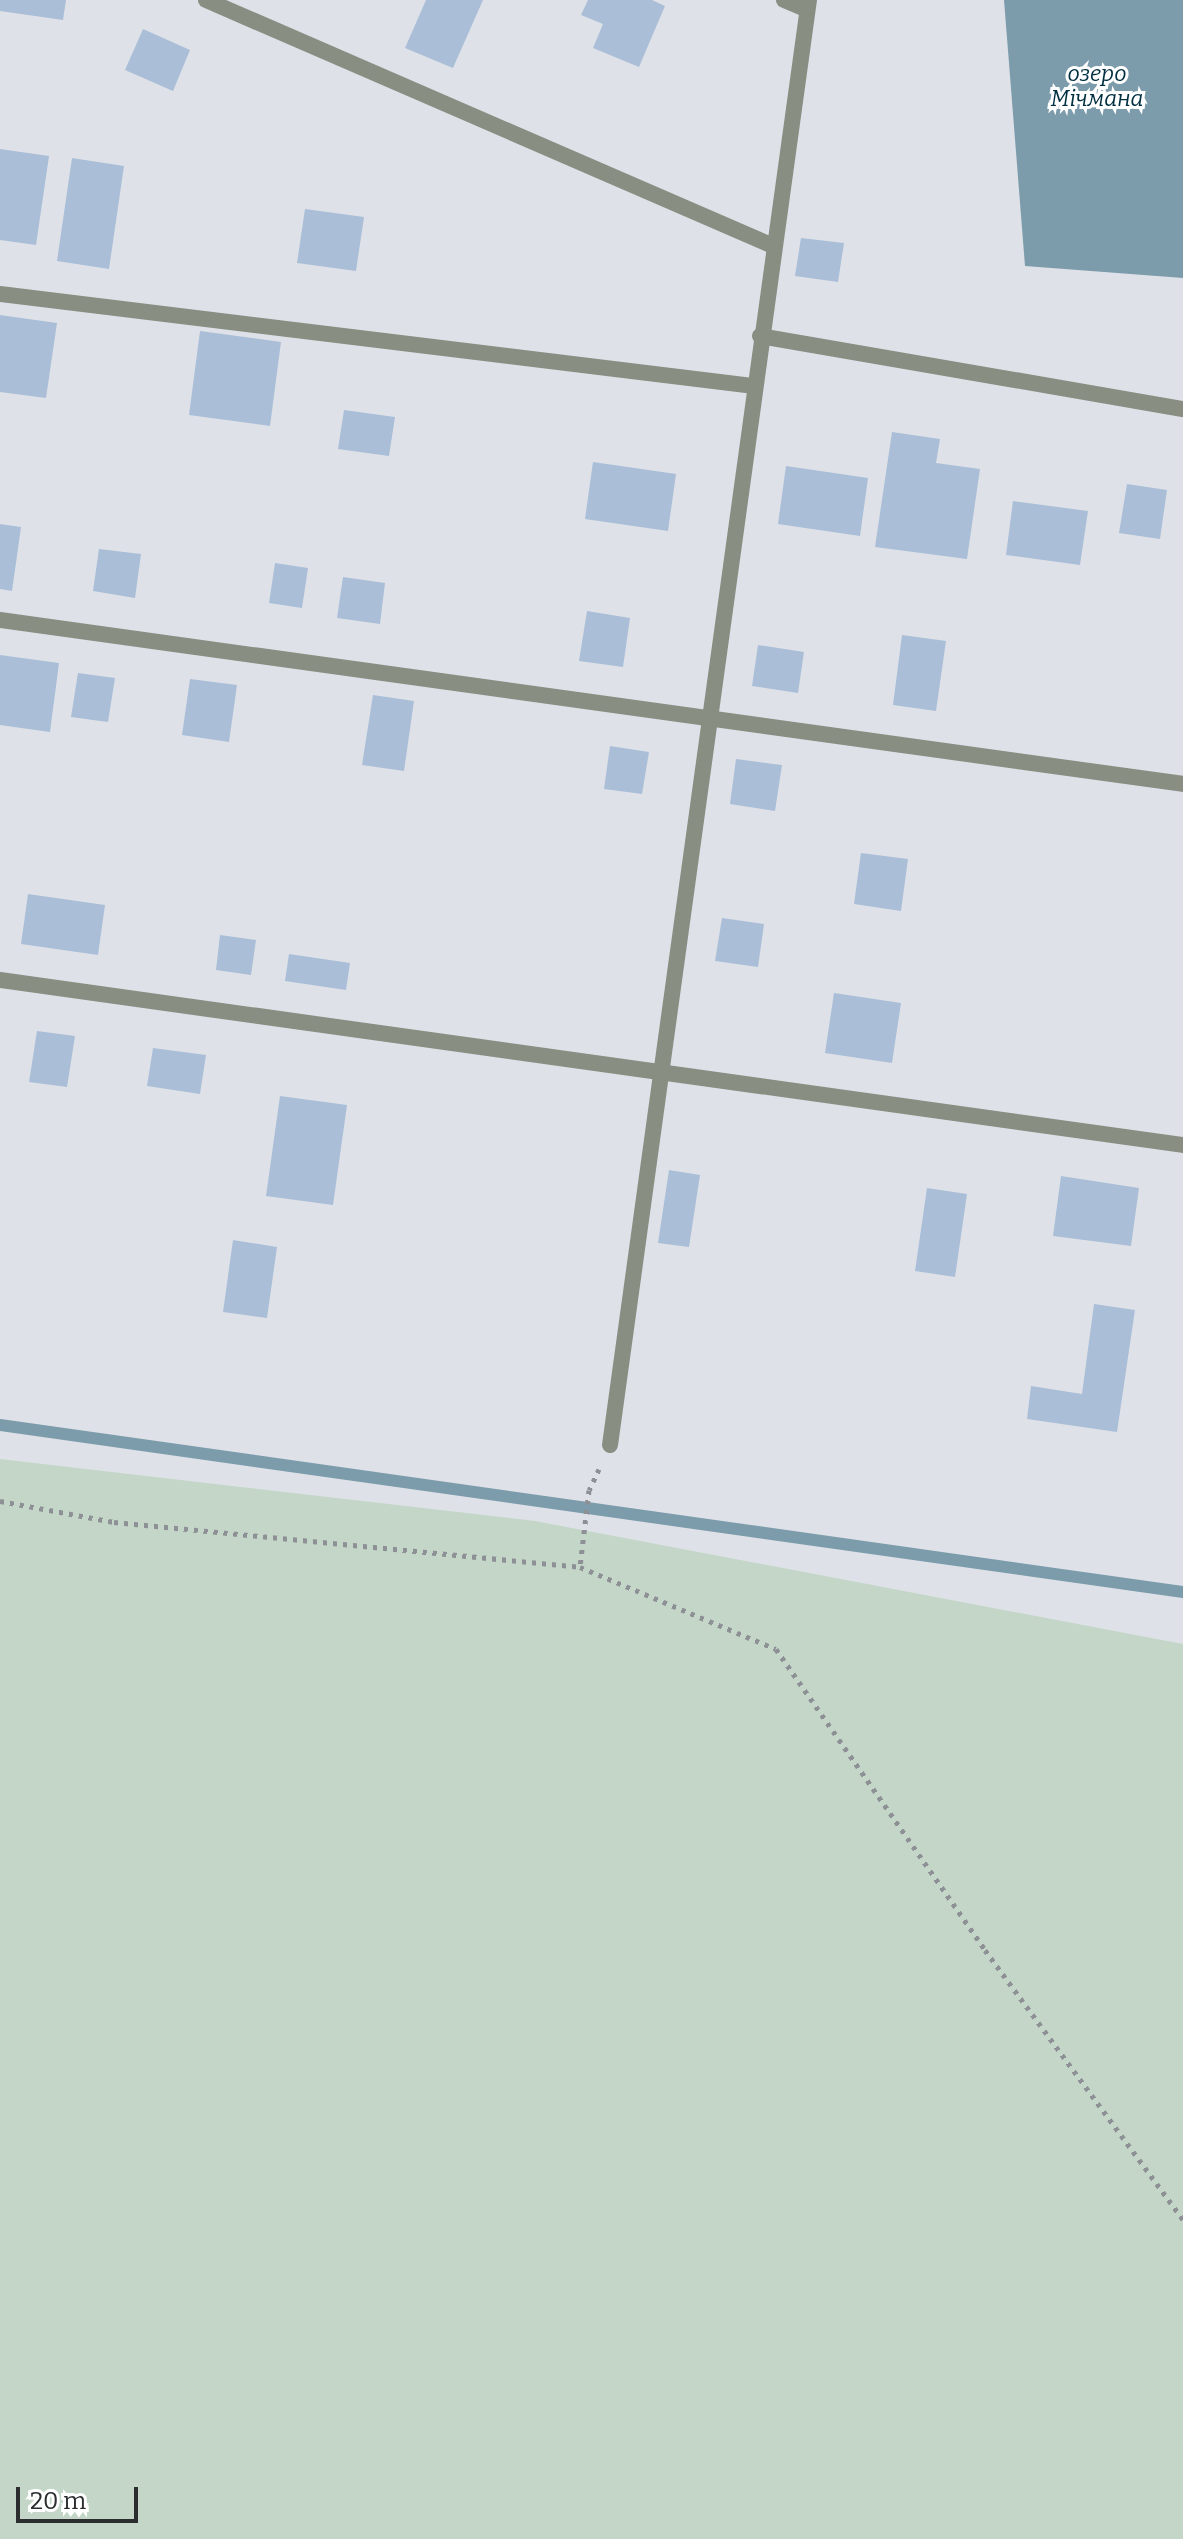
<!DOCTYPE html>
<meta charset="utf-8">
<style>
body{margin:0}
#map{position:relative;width:1183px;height:2539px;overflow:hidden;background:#dee2e8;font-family:Bitter,serif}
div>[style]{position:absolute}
.green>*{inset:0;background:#c3d6c7}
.water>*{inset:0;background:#7d9cab}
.stream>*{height:12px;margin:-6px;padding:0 6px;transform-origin:6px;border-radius:6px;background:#7d9cab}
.building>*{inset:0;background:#aabed7}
.path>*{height:5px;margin-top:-2.5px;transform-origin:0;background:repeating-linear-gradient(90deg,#8d9095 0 4px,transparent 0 10px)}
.minor>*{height:16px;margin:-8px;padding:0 8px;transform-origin:8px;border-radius:8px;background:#888e82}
span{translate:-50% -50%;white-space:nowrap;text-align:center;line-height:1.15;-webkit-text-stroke:6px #fff;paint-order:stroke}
.water-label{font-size:22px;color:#002f41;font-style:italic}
.scale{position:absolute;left:16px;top:2487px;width:122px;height:36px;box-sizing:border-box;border:4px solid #2b2d2f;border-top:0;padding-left:10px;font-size:24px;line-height:28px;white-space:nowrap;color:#2b2d2f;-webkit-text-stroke:6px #fff;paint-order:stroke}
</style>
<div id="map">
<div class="green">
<div style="clip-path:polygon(0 1459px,535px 1521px,1183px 1644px,1183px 2539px,0 2539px)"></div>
</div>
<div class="water">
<div style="clip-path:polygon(1004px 0,1183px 0,1183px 278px,1025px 266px)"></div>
</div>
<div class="stream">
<div style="left:0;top:1425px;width:1195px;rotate:8.04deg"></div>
</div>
<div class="building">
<div style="clip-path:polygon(0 0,66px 0,63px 20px,0 11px)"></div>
<div style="clip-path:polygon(426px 0,483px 0,453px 68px,405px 48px)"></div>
<div style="clip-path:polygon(588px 0,652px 0,665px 6px,639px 67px,593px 48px,603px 24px,581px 15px)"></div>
<div style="clip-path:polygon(143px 29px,190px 50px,173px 91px,125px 70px)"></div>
<div style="clip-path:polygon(0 149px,49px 156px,36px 245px,0 240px)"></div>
<div style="clip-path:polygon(72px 158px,124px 166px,109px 269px,57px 261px)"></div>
<div style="clip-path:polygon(305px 209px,364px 217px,356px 271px,297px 263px)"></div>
<div style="clip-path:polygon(801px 238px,844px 243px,838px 282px,795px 276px)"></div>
<div style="clip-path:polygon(0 315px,57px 323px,46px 398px,0 392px)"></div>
<div style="clip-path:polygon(200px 331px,281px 342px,270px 426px,189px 415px)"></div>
<div style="clip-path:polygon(344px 410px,395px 417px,389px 456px,338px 449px)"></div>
<div style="clip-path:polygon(892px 432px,940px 439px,936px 463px,980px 469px,967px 559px,875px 547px)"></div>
<div style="clip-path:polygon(593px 462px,676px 474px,668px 531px,585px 519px)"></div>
<div style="clip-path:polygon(786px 466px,868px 478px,860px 536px,778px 524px)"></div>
<div style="clip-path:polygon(1127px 484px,1167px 490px,1160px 539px,1119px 533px)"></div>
<div style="clip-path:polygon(1013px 501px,1088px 511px,1080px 565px,1006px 555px)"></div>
<div style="clip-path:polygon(0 524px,21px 527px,12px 591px,0 589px)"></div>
<div style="clip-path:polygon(99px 549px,141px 554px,135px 598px,93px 591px)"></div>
<div style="clip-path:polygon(275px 563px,308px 568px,302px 608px,269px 603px)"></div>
<div style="clip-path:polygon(343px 577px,385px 583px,380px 624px,337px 618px)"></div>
<div style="clip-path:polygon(587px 611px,630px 618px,623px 667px,579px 661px)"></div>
<div style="clip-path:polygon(902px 635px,946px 641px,936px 711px,893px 705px)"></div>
<div style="clip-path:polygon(758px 645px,804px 652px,798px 693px,752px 686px)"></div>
<div style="clip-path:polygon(0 655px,59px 663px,50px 732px,0 725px)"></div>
<div style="clip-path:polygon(78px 673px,115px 678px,108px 722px,71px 717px)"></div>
<div style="clip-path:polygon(190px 679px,237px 685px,229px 742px,182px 735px)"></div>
<div style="clip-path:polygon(373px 695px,414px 701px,404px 771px,362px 765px)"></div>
<div style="clip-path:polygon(610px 746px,649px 752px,642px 794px,604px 789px)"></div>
<div style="clip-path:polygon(736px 759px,782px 765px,775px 811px,730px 804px)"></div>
<div style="clip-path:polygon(861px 853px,908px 859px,901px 911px,854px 904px)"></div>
<div style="clip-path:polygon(28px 894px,105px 905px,98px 955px,21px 944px)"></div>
<div style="clip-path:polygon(722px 918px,764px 924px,758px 967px,715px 961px)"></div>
<div style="clip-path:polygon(220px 935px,256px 940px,251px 975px,216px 970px)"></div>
<div style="clip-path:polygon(289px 954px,350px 963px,346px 990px,285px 981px)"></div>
<div style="clip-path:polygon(834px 993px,901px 1003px,892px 1063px,825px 1053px)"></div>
<div style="clip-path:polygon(37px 1031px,75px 1036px,67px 1087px,29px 1082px)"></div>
<div style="clip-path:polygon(153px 1048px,206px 1055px,200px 1094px,147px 1086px)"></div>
<div style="clip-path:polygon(280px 1096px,347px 1105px,333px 1205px,266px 1196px)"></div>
<div style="clip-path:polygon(669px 1170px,700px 1175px,689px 1247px,658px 1243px)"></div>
<div style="clip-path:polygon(1061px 1176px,1139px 1188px,1131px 1246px,1053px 1236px)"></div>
<div style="clip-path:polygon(927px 1188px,967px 1194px,955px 1277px,915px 1271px)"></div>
<div style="clip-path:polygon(233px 1240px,277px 1247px,267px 1318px,223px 1312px)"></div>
<div style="clip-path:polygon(1094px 1304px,1135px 1310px,1117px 1432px,1027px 1419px,1031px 1386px,1082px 1394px)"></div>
</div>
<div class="path">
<div style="left:599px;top:1469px;width:23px;rotate:115deg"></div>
<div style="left:589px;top:1490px;width:78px;rotate:96.7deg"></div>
<div style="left:580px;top:1567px;width:212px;rotate:22.7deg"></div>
<div style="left:776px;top:1649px;width:366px;rotate:55.2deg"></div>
<div style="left:985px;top:1950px;width:335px;rotate:53.7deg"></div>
<div style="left:0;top:1501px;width:116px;rotate:10.4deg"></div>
<div style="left:114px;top:1522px;width:468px;rotate:5.5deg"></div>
</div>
<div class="minor">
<div style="left:206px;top:0;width:618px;rotate:23.45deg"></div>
<div style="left:784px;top:0;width:23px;rotate:23deg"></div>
<div style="left:0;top:294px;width:760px;rotate:6.96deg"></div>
<div style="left:760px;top:336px;width:429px;rotate:9.8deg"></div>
<div style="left:0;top:620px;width:1194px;rotate:7.89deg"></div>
<div style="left:0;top:980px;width:1194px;rotate:7.94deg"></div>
<div style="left:610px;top:1445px;width:1459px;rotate:-82.16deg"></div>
</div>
<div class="water-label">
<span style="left:1097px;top:86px">озеро<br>Мічмана</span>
</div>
<div class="scale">20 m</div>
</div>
